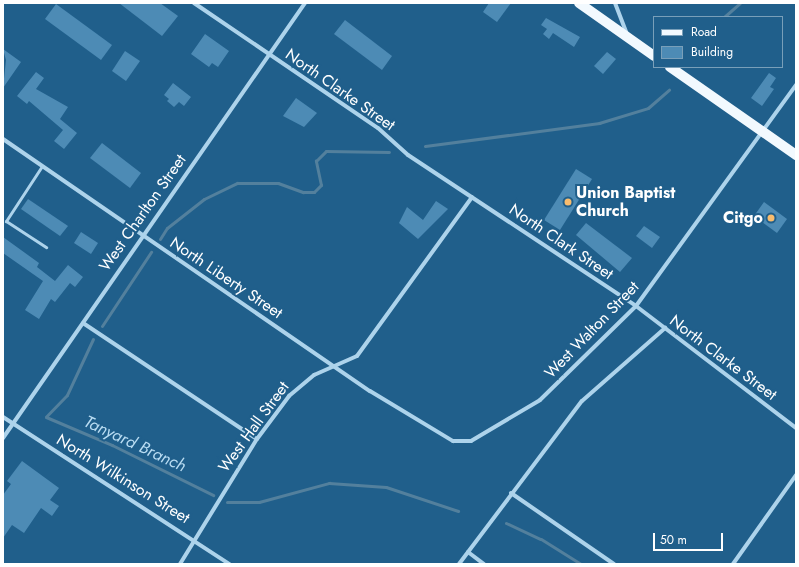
<!DOCTYPE html>
<style>
body{margin:0}
#map{position:relative;width:799px;height:567px;overflow:hidden;background:#205f8b;font-family:Jost,sans-serif}
div>[style]{position:absolute}
.stream>*{height:3px;margin:-1.5px;padding:0 1.5px;transform-origin:1.5px;border-radius:1.5px;background:#53809d}
.building>*{inset:0;background:#4d8bb5}
.lane>*{height:3px;margin:-1.5px;padding:0 1.5px;transform-origin:1.5px;border-radius:1.5px;background:#add3eb}
.street>*{height:4px;margin:-2px;padding:0 2px;transform-origin:2px;border-radius:2px;background:#add3eb}
.primary>*{height:10px;margin:-5px;padding:0 5px;transform-origin:5px;border-radius:5px;background:#f2f9fe}
.dots>*{width:11px;height:11px;translate:-50% -50%;box-sizing:border-box;border:2px solid #205f8b;border-radius:50%}
span{translate:-50% -50%;white-space:nowrap;text-align:center;line-height:1.15;-webkit-text-stroke:4px #205f8b;paint-order:stroke}
.street-label{font-size:16px;color:#fff}
.poi-label{font-size:16px;color:#fff;font-weight:700}
.left{translate:0 -50%;text-align:left}
.right{translate:-100% -50%;text-align:right}
.water-label{font-size:17px;color:#b9dcf2;font-style:italic}
.frame{position:absolute;inset:0;border:4px solid #fff;pointer-events:none}
.legend{position:absolute;left:653px;top:16px;width:130px;height:52px;box-sizing:border-box;background:#205f8b;border:1px solid #799fb9;margin:0;padding:5px 7px;list-style:none;font-size:12px;color:#fff}
.legend li{display:flex;align-items:center;gap:8px;height:20px}
.legend b{width:20px;border:1px solid #799fb9}
.scale{position:absolute;left:653px;top:533px;width:70px;height:18px;box-sizing:border-box;border:2px solid #fff;border-top:0;padding-left:5px;font-size:12px;line-height:14px;white-space:nowrap;color:#fff;-webkit-text-stroke:3px #205f8b;paint-order:stroke}
</style>
<div id="map">
<div class="stream">
<div style="left:724px;top:17px;width:21px;rotate:-41deg"></div>
<div style="left:425px;top:146px;width:176px;rotate:-7.5deg"></div>
<div style="left:599px;top:123px;width:51px;rotate:-17deg"></div>
<div style="left:648px;top:108px;width:28px;rotate:-41deg"></div>
<div style="left:160px;top:239px;width:13px;rotate:-58deg"></div>
<div style="left:167px;top:228px;width:47px;rotate:-38.1deg"></div>
<div style="left:204px;top:199px;width:37px;rotate:-26deg"></div>
<div style="left:237px;top:183px;width:41px"></div>
<div style="left:278px;top:183px;width:27px;rotate:20deg"></div>
<div style="left:303px;top:192px;width:11px"></div>
<div style="left:314px;top:192px;width:10px;rotate:-45deg"></div>
<div style="left:321px;top:185px;width:25px;rotate:-102deg"></div>
<div style="left:316px;top:161px;width:14px;rotate:-45deg"></div>
<div style="left:326px;top:151px;width:63px;rotate:0.9deg"></div>
<div style="left:102px;top:326px;width:89px;rotate:-56.5deg"></div>
<div style="left:93px;top:339px;width:62px;rotate:114.9deg"></div>
<div style="left:67px;top:395px;width:30px;rotate:134deg"></div>
<div style="left:46px;top:417px;width:72px;rotate:23deg"></div>
<div style="left:112px;top:445px;width:113px;rotate:26.3deg"></div>
<div style="left:227px;top:502px;width:32px"></div>
<div style="left:259px;top:502px;width:73px;rotate:-15.2deg"></div>
<div style="left:329px;top:483px;width:57px;rotate:4deg"></div>
<div style="left:386px;top:487px;width:76px;rotate:18.4deg"></div>
<div style="left:506px;top:523px;width:38px;rotate:25deg"></div>
<div style="left:541px;top:539px;width:47px;rotate:32deg"></div>
</div>
<div class="building">
<div style="clip-path:polygon(119px 3px,160px 3px,178px 16px,162px 36px)"></div>
<div style="clip-path:polygon(489px 3px,511px 3px,497px 22px,483px 12px)"></div>
<div style="clip-path:polygon(56px 4px,112px 45px,101px 60px,45px 19px)"></div>
<div style="clip-path:polygon(546px 18px,580px 37px,574px 47px,553px 33px,549px 39px,543px 34px,547px 29px,541px 25px)"></div>
<div style="clip-path:polygon(345px 20px,392px 56px,382px 70px,334px 34px)"></div>
<div style="clip-path:polygon(205px 34px,229px 51px,218px 67px,212px 63px,209px 67px,191px 54px)"></div>
<div style="clip-path:polygon(3px 49px,21px 62px,3px 88px,6px 60px)"></div>
<div style="clip-path:polygon(125px 51px,140px 61px,126px 81px,112px 71px)"></div>
<div style="clip-path:polygon(607px 52px,616px 59px,603px 74px,594px 66px)"></div>
<div style="clip-path:polygon(36px 72px,44px 78px,36px 89px,68px 107px,60px 119px,77px 133px,64px 149px,54px 141px,63px 130px,29px 101px,27px 104px,17px 96px)"></div>
<div style="clip-path:polygon(769px 73px,776px 78px,770px 87px,774px 89px,762px 106px,751px 98px)"></div>
<div style="clip-path:polygon(173px 83px,191px 97px,184px 106px,179px 102px,174px 107px,167px 101px,169px 99px,164px 95px)"></div>
<div style="clip-path:polygon(296px 98px,317px 113px,304px 127px,283px 116px)"></div>
<div style="clip-path:polygon(102px 143px,141px 173px,130px 188px,90px 158px)"></div>
<div style="clip-path:polygon(576px 169px,592px 179px,560px 230px,544px 220px)"></div>
<div style="clip-path:polygon(28px 199px,68px 226px,60px 236px,21px 209px)"></div>
<div style="clip-path:polygon(436px 201px,448px 209px,418px 239px,399px 223px,407px 207px,423px 220px)"></div>
<div style="clip-path:polygon(764px 202px,787px 219px,777px 233px,754px 216px)"></div>
<div style="clip-path:polygon(586px 223px,632px 258px,620px 272px,576px 235px)"></div>
<div style="clip-path:polygon(644px 226px,660px 237px,652px 248px,636px 236px)"></div>
<div style="clip-path:polygon(81px 232px,98px 243px,91px 254px,74px 243px)"></div>
<div style="clip-path:polygon(3px 237px,39px 263px,37px 267px,55px 281px,68px 265px,83px 277px,75px 287px,70px 283px,55px 302px,51px 299px,39px 319px,25px 310px,43px 281px,3px 253px)"></div>
<div style="clip-path:polygon(22px 461px,59px 488px,50px 500px,59px 506px,52px 516px,41px 508px,24px 533px,12px 525px,3px 538px,3px 495px,11px 484px,7px 481px)"></div>
</div>
<div class="lane">
<div style="left:42px;top:166px;width:66px;rotate:123.2deg"></div>
<div style="left:6px;top:221px;width:48px;rotate:33deg"></div>
</div>
<div class="street">
<div style="left:194px;top:3px;width:222px;rotate:34.2deg"></div>
<div style="left:378px;top:128px;width:40px;rotate:42deg"></div>
<div style="left:408px;top:155px;width:273px;rotate:33.5deg"></div>
<div style="left:636px;top:306px;width:201px;rotate:37.3deg"></div>
<div style="left:615px;top:3px;width:33px;rotate:69deg"></div>
<div style="left:3px;top:139px;width:445px;rotate:34.5deg"></div>
<div style="left:370px;top:391px;width:97px;rotate:31.1deg"></div>
<div style="left:453px;top:441px;width:18px"></div>
<div style="left:471px;top:441px;width:80px;rotate:-30.7deg"></div>
<div style="left:540px;top:400px;width:134px;rotate:-44.4deg"></div>
<div style="left:636px;top:306px;width:273px;rotate:-54.1deg"></div>
<div style="left:83px;top:323px;width:209px;rotate:33.7deg"></div>
<div style="left:3px;top:417px;width:270px;rotate:33deg"></div>
<div style="left:3px;top:438px;width:530px;rotate:-55.23deg"></div>
<div style="left:511px;top:493px;width:125px;rotate:34.6deg"></div>
<div style="left:468px;top:552px;width:20px;rotate:37deg"></div>
<div style="left:180px;top:564px;width:147px;rotate:-58.4deg"></div>
<div style="left:257px;top:439px;width:54px;rotate:-53.3deg"></div>
<div style="left:289px;top:396px;width:33px;rotate:-40deg"></div>
<div style="left:314px;top:375px;width:47px;rotate:-23.8deg"></div>
<div style="left:357px;top:356px;width:196px;rotate:-54.1deg"></div>
<div style="left:459px;top:564px;width:204px;rotate:-53deg"></div>
<div style="left:582px;top:401px;width:111px;rotate:-41.3deg"></div>
<div style="left:733px;top:564px;width:109px;rotate:-54.7deg"></div>
</div>
<div class="primary">
<div style="left:579px;top:3px;width:92px;rotate:35.2deg"></div>
<div style="left:670px;top:67px;width:154px;rotate:34.9deg"></div>
</div>
<div class="dots">
<div style="left:568px;top:202px;background:#f8bc6e"></div>
<div style="left:771px;top:218px;background:#f8bc6e"></div>
</div>
<div class="street-label">
<span style="left:340px;top:90px;rotate:35deg">North Clarke Street</span>
<span style="left:143px;top:213px;rotate:-55deg">West Charlton Street</span>
<span style="left:561px;top:242px;rotate:34deg">North Clark Street</span>
<span style="left:226px;top:278px;rotate:34deg">North Liberty Street</span>
<span style="left:592px;top:330px;rotate:-46deg">West Walton Street</span>
<span style="left:723px;top:358px;rotate:37deg">North Clarke Street</span>
<span style="left:254px;top:427px;rotate:-54deg">West Hall Street</span>
<span style="left:123px;top:479px;rotate:32deg">North Wilkinson Street</span>
</div>
<div class="poi-label">
<span class="left" style="left:576px;top:202px">Union Baptist<br>Church</span>
<span class="right" style="left:763px;top:218px">Citgo</span>
</div>
<div class="water-label">
<span style="left:135px;top:444px;rotate:25deg">Tanyard Branch</span>
</div>
<div class="frame"></div>
<ul class="legend">
<li><b style="height:5px;background:#f2f9fe"></b>Road</li>
<li><b style="height:11px;background:#4d8bb5"></b>Building</li>
</ul>
<div class="scale">50 m</div>
</div>
